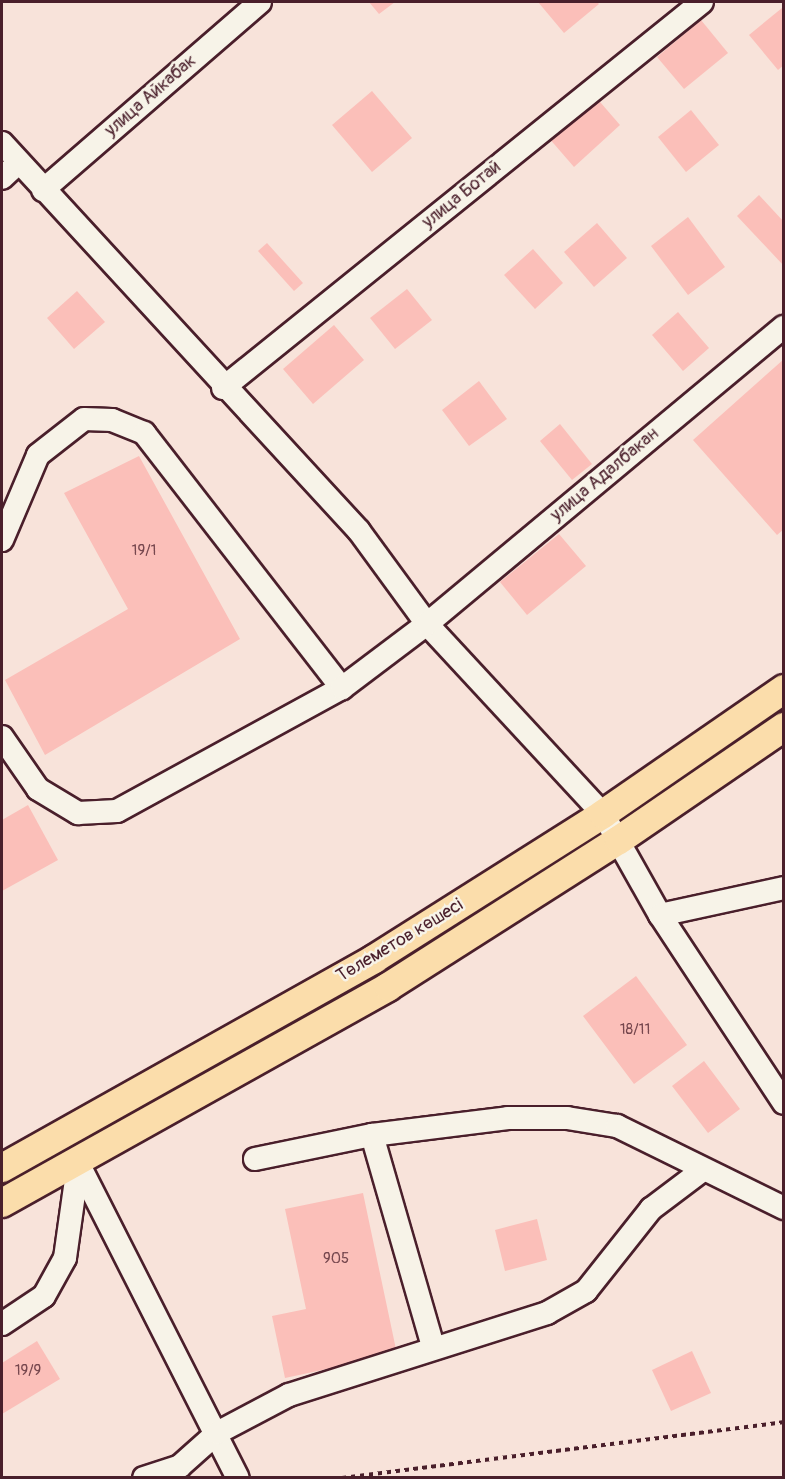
<!DOCTYPE html>
<meta charset="utf-8">
<style>
body{margin:0}
#map{position:relative;width:785px;height:1479px;overflow:hidden;background:#f8e3da;font-family:Pangolin,sans-serif}
div>[style]{position:absolute}
.building>*{inset:0;background:#fbbfb9}
.path>*{height:4px;margin-top:-2px;transform-origin:0;background:repeating-linear-gradient(90deg,#4a1f2b 0 4.5px,transparent 0 9px)}
.roads{filter:drop-shadow(2px 0 #4a1f2b) drop-shadow(-2px 0 #4a1f2b) drop-shadow(0 2px #4a1f2b) drop-shadow(0 -2px #4a1f2b)}
.minor>*{height:22px;margin:-11px;padding:0 11px;transform-origin:11px;border-radius:11px;background:#f7f3e8}
.major>*{height:28px;margin:-14px;padding:0 14px;transform-origin:14px;border-radius:14px;background:#fbddab}
span{translate:-50% -50%;white-space:nowrap;text-align:center;line-height:1.15;-webkit-text-stroke:5px #f7f3e8;paint-order:stroke}
.number-label{font-size:15px;color:#76474e}
.number-label span{-webkit-text-stroke-width:0}
.street-label{font-size:18px;color:#4a1f2b}
.frame{position:absolute;inset:0;border:3px solid #4a1f2b;pointer-events:none}
</style>
<div id="map">
<div class="building">
<div style="clip-path:polygon(369px 2px,395px 2px,379px 14px)"></div>
<div style="clip-path:polygon(538px 2px,597px 2px,599px 4px,564px 33px)"></div>
<div style="clip-path:polygon(782px 8px,784px 65px,778px 70px,749px 35px)"></div>
<div style="clip-path:polygon(701px 20px,728px 53px,684px 89px,657px 57px)"></div>
<div style="clip-path:polygon(372px 91px,412px 138px,372px 172px,332px 125px)"></div>
<div style="clip-path:polygon(594px 95px,620px 125px,574px 167px,548px 137px)"></div>
<div style="clip-path:polygon(691px 110px,719px 145px,686px 172px,658px 137px)"></div>
<div style="clip-path:polygon(759px 195px,784px 222px,784px 266px,737px 216px)"></div>
<div style="clip-path:polygon(688px 217px,725px 267px,688px 295px,651px 246px)"></div>
<div style="clip-path:polygon(597px 223px,627px 258px,594px 287px,564px 252px)"></div>
<div style="clip-path:polygon(267px 243px,303px 283px,294px 291px,258px 251px)"></div>
<div style="clip-path:polygon(533px 249px,563px 283px,535px 309px,504px 275px)"></div>
<div style="clip-path:polygon(407px 289px,432px 320px,395px 349px,370px 318px)"></div>
<div style="clip-path:polygon(77px 291px,105px 322px,74px 349px,47px 318px)"></div>
<div style="clip-path:polygon(678px 312px,709px 348px,683px 371px,652px 335px)"></div>
<div style="clip-path:polygon(334px 325px,364px 360px,313px 404px,283px 369px)"></div>
<div style="clip-path:polygon(784px 359px,784px 529px,777px 535px,693px 440px)"></div>
<div style="clip-path:polygon(479px 381px,507px 419px,469px 446px,442px 410px)"></div>
<div style="clip-path:polygon(560px 424px,592px 464px,572px 480px,540px 441px)"></div>
<div style="clip-path:polygon(139px 456px,240px 639px,45px 755px,5px 680px,128px 609px,64px 493px)"></div>
<div style="clip-path:polygon(559px 534px,586px 566px,527px 615px,500px 582px)"></div>
<div style="clip-path:polygon(28px 805px,58px 860px,2px 891px,2px 820px)"></div>
<div style="clip-path:polygon(636px 976px,687px 1045px,634px 1084px,583px 1016px)"></div>
<div style="clip-path:polygon(704px 1061px,740px 1109px,708px 1133px,672px 1086px)"></div>
<div style="clip-path:polygon(363px 1193px,397px 1354px,285px 1378px,272px 1316px,306px 1309px,285px 1209px)"></div>
<div style="clip-path:polygon(537px 1219px,547px 1260px,505px 1271px,495px 1230px)"></div>
<div style="clip-path:polygon(37px 1341px,60px 1379px,2px 1414px,2px 1363px)"></div>
<div style="clip-path:polygon(692px 1351px,711px 1393px,671px 1411px,652px 1370px)"></div>
</div>
<div class="path">
<div style="left:342px;top:1478px;width:446px;rotate:-7.2deg"></div>
</div>
<div class="roads">
<div class="minor">
<div style="left:2px;top:143px;width:527px;rotate:47.38deg"></div>
<div style="left:359px;top:531px;width:115px;rotate:53.8deg"></div>
<div style="left:427px;top:624px;width:259px;rotate:47.2deg"></div>
<div style="left:603px;top:814px;width:116px;rotate:60.6deg"></div>
<div style="left:660px;top:915px;width:225px;rotate:56.6deg"></div>
<div style="left:2px;top:178px;width:22px;rotate:-43deg"></div>
<div style="left:43px;top:190px;width:287px;rotate:-40.9deg"></div>
<div style="left:223px;top:388px;width:615px;rotate:-38.86deg"></div>
<div style="left:2px;top:540px;width:92px;rotate:-67deg"></div>
<div style="left:38px;top:455px;width:58px;rotate:-38deg"></div>
<div style="left:84px;top:419px;width:28px;rotate:2deg"></div>
<div style="left:112px;top:420px;width:35px;rotate:22deg"></div>
<div style="left:144px;top:433px;width:323px;rotate:52.2deg"></div>
<div style="left:2px;top:737px;width:63px;rotate:55.3deg"></div>
<div style="left:38px;top:789px;width:47px;rotate:31deg"></div>
<div style="left:78px;top:813px;width:39px;rotate:-3deg"></div>
<div style="left:117px;top:811px;width:256px;rotate:-28.7deg"></div>
<div style="left:342px;top:688px;width:106px;rotate:-37deg"></div>
<div style="left:427px;top:624px;width:464px;rotate:-39.8deg"></div>
<div style="left:660px;top:915px;width:127px;rotate:-12.3deg"></div>
<div style="left:372px;top:1135px;width:221px;rotate:73.9deg"></div>
<div style="left:255px;top:1159px;width:119px;rotate:-11.6deg"></div>
<div style="left:372px;top:1135px;width:137px;rotate:-7.1deg"></div>
<div style="left:508px;top:1118px;width:59px"></div>
<div style="left:567px;top:1118px;width:51px;rotate:9.1deg"></div>
<div style="left:617px;top:1126px;width:186px;rotate:26.2deg"></div>
<div style="left:78px;top:1163px;width:353px;rotate:63.1deg"></div>
<div style="left:2px;top:1324px;width:50px;rotate:-33.7deg"></div>
<div style="left:44px;top:1296px;width:43px;rotate:-61.1deg"></div>
<div style="left:65px;top:1258px;width:94px;rotate:-82deg"></div>
<div style="left:144px;top:1478px;width:38px;rotate:-18deg"></div>
<div style="left:180px;top:1466px;width:50px;rotate:-41.7deg"></div>
<div style="left:217px;top:1433px;width:81px;rotate:-27.8deg"></div>
<div style="left:289px;top:1395px;width:271px;rotate:-17.6deg"></div>
<div style="left:547px;top:1313px;width:45px;rotate:-29.4deg"></div>
<div style="left:586px;top:1291px;width:105px;rotate:-51.6deg"></div>
<div style="left:651px;top:1209px;width:66px;rotate:-37deg"></div>
</div>
<div class="major">
<div style="left:2px;top:1168px;width:427px;rotate:-29.3deg"></div>
<div style="left:374px;top:959px;width:271px;rotate:-32.3deg"></div>
<div style="left:603px;top:814px;width:220px;rotate:-34.6deg"></div>
<div style="left:2px;top:1203px;width:442px;rotate:-29.2deg"></div>
<div style="left:388px;top:987px;width:274px;rotate:-32.5deg"></div>
<div style="left:619px;top:840px;width:200px;rotate:-34.4deg"></div>
</div>
</div>
<div class="number-label">
<span style="left:144px;top:551px">19/1</span>
<span style="left:635px;top:1030px">18/11</span>
<span style="left:336px;top:1259px">905</span>
<span style="left:28px;top:1371px">19/9</span>
</div>
<div class="street-label">
<span style="left:151px;top:96px;rotate:-41deg">улица Айкабак</span>
<span style="left:462px;top:195px;rotate:-39deg">улица Ботай</span>
<span style="left:605px;top:475px;rotate:-40deg">улица Адалбакан</span>
<span style="left:400px;top:941px;rotate:-31deg">Төлеметов көшесі</span>
</div>
<div class="frame"></div>
</div>
